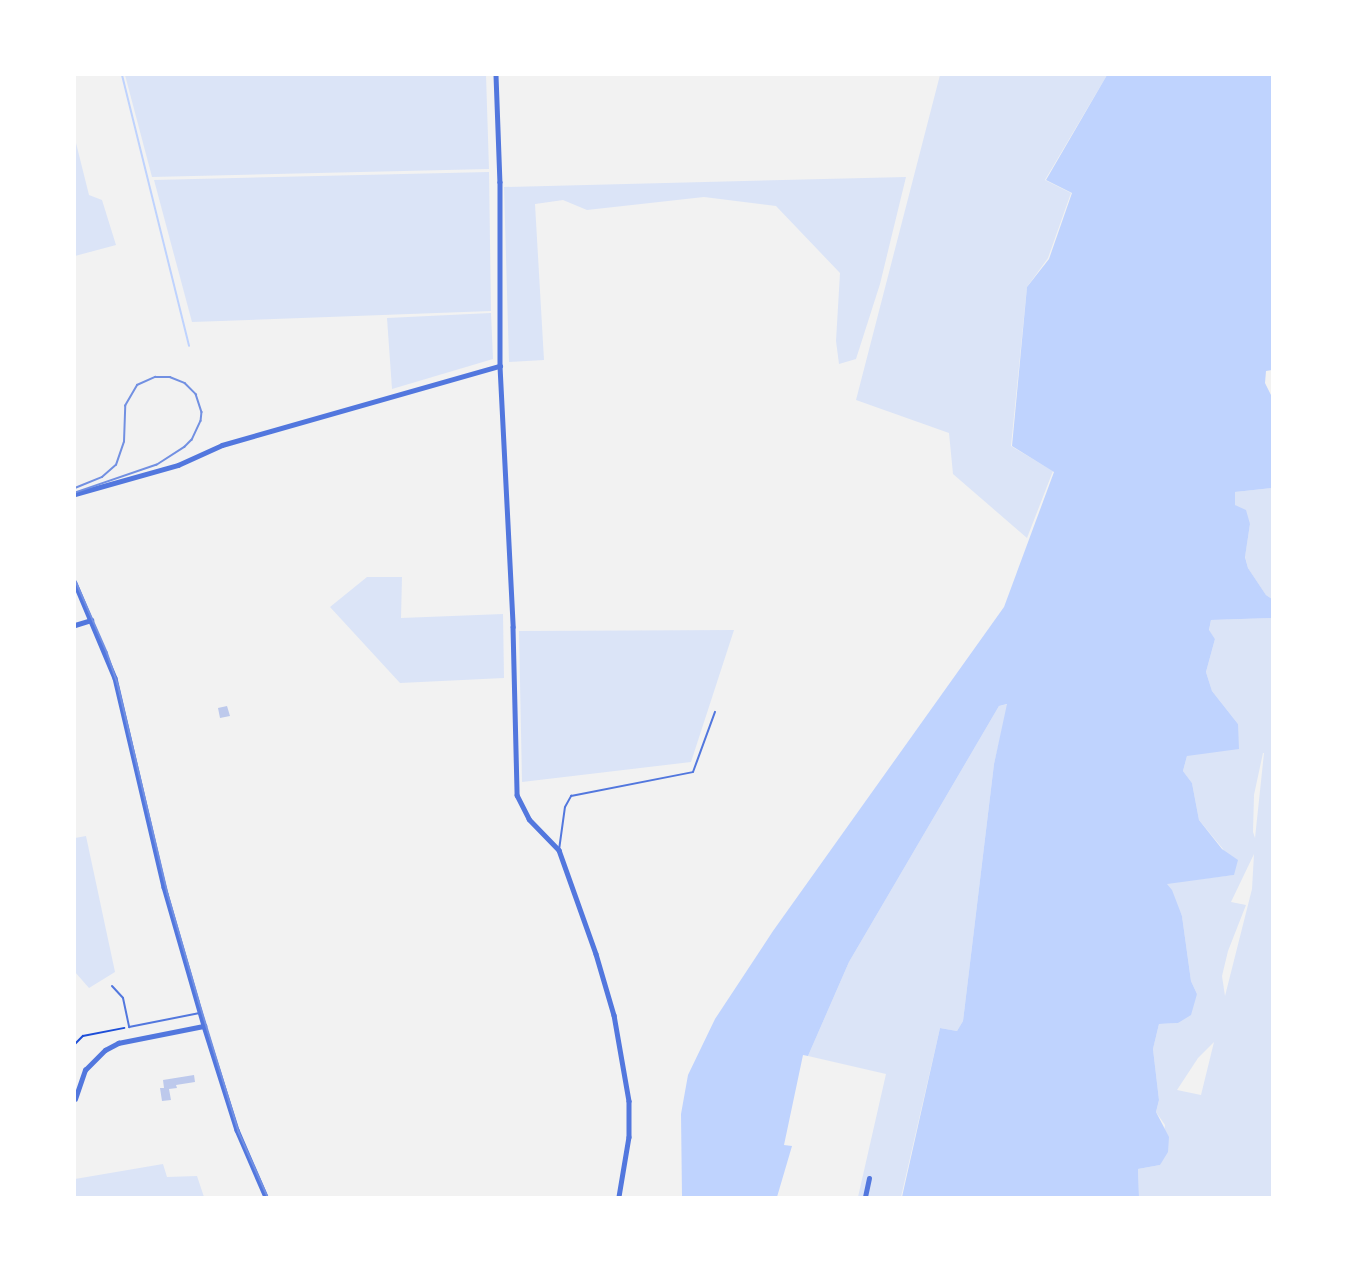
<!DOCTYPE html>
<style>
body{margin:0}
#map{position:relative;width:1347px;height:1272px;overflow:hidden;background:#f2f2f2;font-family:"Roboto Condensed",sans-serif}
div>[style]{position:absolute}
.green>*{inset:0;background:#dbe4f7}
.water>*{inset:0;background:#bfd3fe}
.stream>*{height:2px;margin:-1px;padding:0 1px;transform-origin:1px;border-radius:1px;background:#bfd3fe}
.building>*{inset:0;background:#bdc9ec}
.path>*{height:1.5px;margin:-0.75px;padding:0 0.75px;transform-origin:0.75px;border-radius:0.75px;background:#1d4ed8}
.service>*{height:2px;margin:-1px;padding:0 1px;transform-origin:1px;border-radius:1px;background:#5277de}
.minor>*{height:4.5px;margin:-2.25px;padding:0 2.25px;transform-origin:2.25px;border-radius:2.25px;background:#5277de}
.tram>*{height:1.5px;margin:-0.75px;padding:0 0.75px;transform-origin:0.75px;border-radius:0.75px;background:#7290e2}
span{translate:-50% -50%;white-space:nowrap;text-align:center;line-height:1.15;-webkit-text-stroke:5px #fff;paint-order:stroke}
.frame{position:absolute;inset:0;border:76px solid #fff;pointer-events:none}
</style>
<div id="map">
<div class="green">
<div style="clip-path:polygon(125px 75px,486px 75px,489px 169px,152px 177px)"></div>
<div style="clip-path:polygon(940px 75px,1107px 75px,1045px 180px,1071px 193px,1048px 258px,1027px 287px,1011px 446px,1053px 471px,1027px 538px,953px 474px,949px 433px,856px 400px)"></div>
<div style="clip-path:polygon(75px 139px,89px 195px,102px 200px,116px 245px,75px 256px)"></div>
<div style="clip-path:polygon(489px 172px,491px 311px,192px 322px,154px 180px)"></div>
<div style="clip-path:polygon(906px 177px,880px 284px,856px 359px,839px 364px,836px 341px,840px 273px,776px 206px,704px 197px,587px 210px,563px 200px,535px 204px,544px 360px,509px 362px,504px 187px)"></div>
<div style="clip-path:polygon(491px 313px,493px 359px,392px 389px,387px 318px)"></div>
<div style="clip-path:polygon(1272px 488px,1272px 599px,1266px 595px,1248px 568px,1245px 556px,1250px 524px,1235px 505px,1235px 492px)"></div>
<div style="clip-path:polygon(367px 577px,402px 577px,401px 618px,503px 614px,504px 678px,400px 683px,330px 607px)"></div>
<div style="clip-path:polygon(evenodd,1272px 618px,1272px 1197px,1139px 1197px,1138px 1169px,1160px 1165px,1165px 1125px,1156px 1112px,1159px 1100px,1153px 1049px,1159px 1024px,1178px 1023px,1197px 994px,1191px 981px,1182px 916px,1166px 883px,1234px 875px,1223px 849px,1199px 820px,1192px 783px,1183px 771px,1187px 756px,1238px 724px,1212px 691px,1206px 672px,1215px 639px,1209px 631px,1211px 620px,1272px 618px,1263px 753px,1264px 753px,1255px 838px,1253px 832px,1254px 795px,1263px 753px,1272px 618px,1254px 854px,1252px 889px,1225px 996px,1222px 976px,1228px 951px,1246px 905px,1231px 902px,1254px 854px,1272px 618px,1214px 1042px,1201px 1095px,1177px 1090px,1198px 1058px,1214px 1042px)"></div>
<div style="clip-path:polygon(734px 630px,691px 762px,522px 782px,519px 631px)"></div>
<div style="clip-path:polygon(1008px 704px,994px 764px,963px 1021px,957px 1031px,940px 1028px,901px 1197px,858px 1197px,886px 1074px,808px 1056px,849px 962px,999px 706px)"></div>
<div style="clip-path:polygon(86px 836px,115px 972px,89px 988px,75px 972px,75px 838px)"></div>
<div style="clip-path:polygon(163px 1164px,167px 1177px,197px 1176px,204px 1197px,75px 1197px,75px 1179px)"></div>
</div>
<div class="water">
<div style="clip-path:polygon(1107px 75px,1272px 75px,1272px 370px,1266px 371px,1265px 383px,1272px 397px,1272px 488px,1235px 492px,1235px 505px,1246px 510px,1250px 524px,1245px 557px,1248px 568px,1266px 595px,1272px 599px,1272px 618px,1211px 620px,1209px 630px,1215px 639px,1206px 672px,1212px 691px,1238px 724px,1239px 749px,1187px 756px,1183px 771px,1192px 783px,1199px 820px,1222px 849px,1238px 860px,1234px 875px,1167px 884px,1172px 890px,1182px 916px,1191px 981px,1197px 994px,1191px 1015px,1178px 1023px,1159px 1024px,1153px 1049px,1159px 1100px,1156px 1112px,1169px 1137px,1168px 1152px,1160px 1165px,1138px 1169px,1139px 1197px,902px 1197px,940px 1028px,957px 1031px,963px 1021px,994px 764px,1007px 704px,999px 706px,849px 962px,808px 1056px,803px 1055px,784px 1145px,792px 1146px,777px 1197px,682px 1197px,681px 1114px,688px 1075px,715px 1019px,773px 931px,1004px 607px,1054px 472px,1012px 446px,1027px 287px,1049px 259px,1072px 193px,1046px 180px)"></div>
</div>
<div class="stream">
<div style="left:122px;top:75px;width:279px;rotate:76.1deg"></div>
</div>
<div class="building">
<div style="clip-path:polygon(227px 706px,230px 716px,220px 718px,218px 708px)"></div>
<div style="clip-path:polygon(194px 1075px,195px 1082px,176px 1085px,177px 1088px,169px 1089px,171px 1100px,162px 1101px,160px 1088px,164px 1088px,163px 1080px)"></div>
</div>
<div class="path">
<div style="left:75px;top:1044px;width:11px;rotate:-45deg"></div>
<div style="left:83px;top:1036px;width:42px;rotate:-11deg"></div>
</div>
<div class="service">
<div style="left:559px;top:850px;width:43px;rotate:-82.1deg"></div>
<div style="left:565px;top:807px;width:13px;rotate:-61deg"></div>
<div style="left:571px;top:796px;width:124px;rotate:-11.1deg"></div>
<div style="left:693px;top:772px;width:64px;rotate:-69.9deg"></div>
<div style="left:112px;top:986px;width:16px;rotate:47deg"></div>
<div style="left:123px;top:998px;width:30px;rotate:78deg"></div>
<div style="left:129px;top:1027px;width:72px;rotate:-11.2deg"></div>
</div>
<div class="minor">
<div style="left:496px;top:75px;width:107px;rotate:87.9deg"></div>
<div style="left:500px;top:182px;width:184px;rotate:90deg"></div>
<div style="left:500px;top:366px;width:261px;rotate:87.1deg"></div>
<div style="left:513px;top:627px;width:168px;rotate:88.6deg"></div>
<div style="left:517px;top:795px;width:27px;rotate:63deg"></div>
<div style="left:529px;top:819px;width:43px;rotate:45.9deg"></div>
<div style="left:559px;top:850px;width:110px;rotate:70.4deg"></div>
<div style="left:596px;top:954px;width:64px;rotate:73.6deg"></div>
<div style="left:614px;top:1015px;width:87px;rotate:80.1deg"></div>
<div style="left:629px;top:1101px;width:36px;rotate:90deg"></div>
<div style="left:629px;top:1137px;width:61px;rotate:99.5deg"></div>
<div style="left:75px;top:494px;width:107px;rotate:-15.7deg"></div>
<div style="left:178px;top:465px;width:48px;rotate:-24.4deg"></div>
<div style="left:222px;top:445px;width:289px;rotate:-15.9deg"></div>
<div style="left:75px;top:583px;width:103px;rotate:67.2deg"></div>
<div style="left:115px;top:678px;width:215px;rotate:76.8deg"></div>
<div style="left:164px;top:887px;width:145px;rotate:73.9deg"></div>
<div style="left:204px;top:1026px;width:109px;rotate:72.4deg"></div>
<div style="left:237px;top:1130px;width:73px;rotate:66.6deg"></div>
<div style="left:75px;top:625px;width:17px;rotate:-17deg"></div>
<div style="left:75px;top:1099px;width:31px;rotate:-71deg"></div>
<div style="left:85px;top:1070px;width:28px;rotate:-45deg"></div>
<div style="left:105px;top:1050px;width:15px;rotate:-28deg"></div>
<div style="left:118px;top:1043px;width:88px;rotate:-11.2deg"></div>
<div style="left:865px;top:1197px;width:19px;rotate:-78deg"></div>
</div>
<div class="tram">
<div style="left:75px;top:488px;width:29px;rotate:-22deg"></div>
<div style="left:102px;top:477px;width:18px;rotate:-41deg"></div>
<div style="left:116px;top:465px;width:24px;rotate:-71deg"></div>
<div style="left:124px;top:442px;width:36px;rotate:-88deg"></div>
<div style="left:125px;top:406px;width:24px;rotate:-60deg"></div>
<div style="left:137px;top:385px;width:20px;rotate:-24deg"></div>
<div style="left:155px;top:377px;width:15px"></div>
<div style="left:170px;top:377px;width:16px;rotate:22deg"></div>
<div style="left:185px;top:383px;width:16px;rotate:45deg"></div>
<div style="left:196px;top:394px;width:19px;rotate:72deg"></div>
<div style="left:202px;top:412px;width:9px;rotate:96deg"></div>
<div style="left:201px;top:421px;width:21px;rotate:115deg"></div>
<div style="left:192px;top:440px;width:10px;rotate:135deg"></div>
<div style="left:185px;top:447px;width:33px;rotate:147deg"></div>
<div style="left:157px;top:465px;width:87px;rotate:161.1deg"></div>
<div style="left:75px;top:579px;width:80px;rotate:66.3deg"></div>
<div style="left:107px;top:652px;width:34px;rotate:71deg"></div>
<div style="left:118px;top:684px;width:216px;rotate:76.6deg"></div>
<div style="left:168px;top:894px;width:111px;rotate:73.8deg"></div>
<div style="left:199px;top:1001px;width:137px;rotate:73deg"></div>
<div style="left:239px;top:1132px;width:71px;rotate:66deg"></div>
</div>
<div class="frame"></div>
</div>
